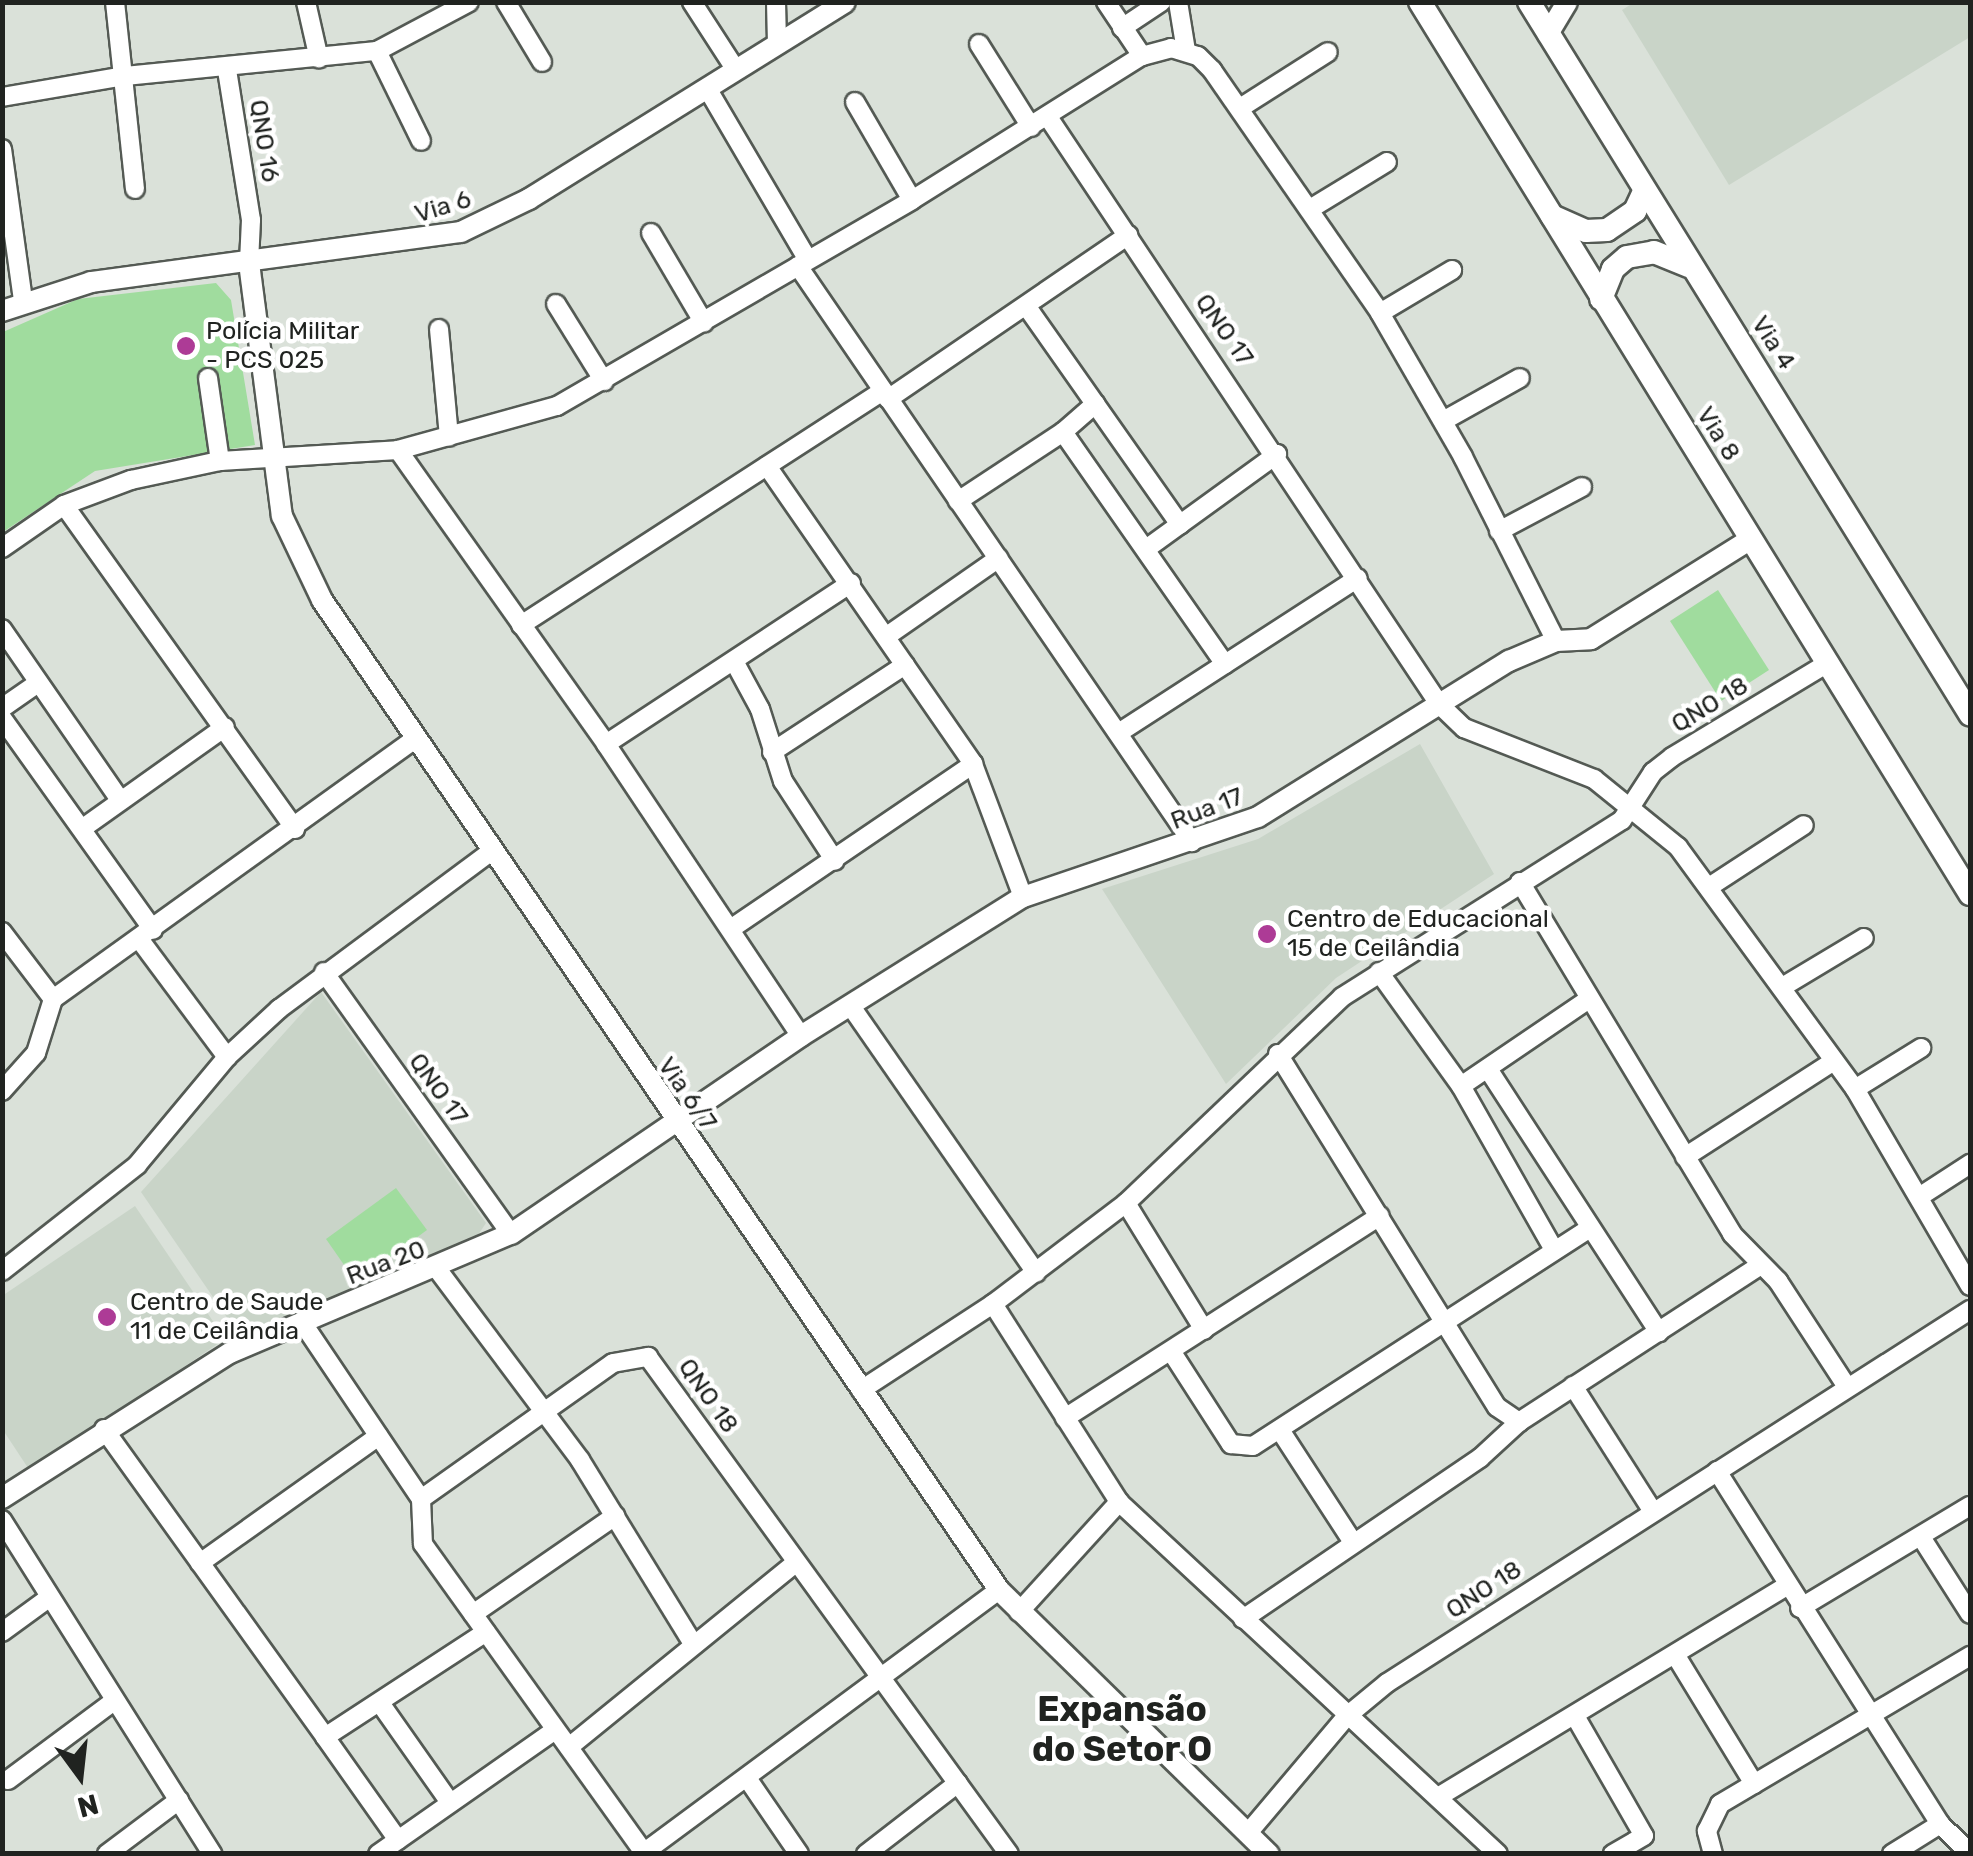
<!DOCTYPE html>
<meta charset="utf-8">
<style>
body{margin:0}
#map{position:relative;width:1973px;height:1856px;overflow:hidden;background:#dae1d9;font-family:Rubik,sans-serif}
div>[style]{position:absolute}
.built>*{inset:0;background:#c9d4c8}
.green>*{inset:0;background:#a0dc9e}
.roads{filter:drop-shadow(2px 0 #545a54) drop-shadow(-2px 0 #545a54) drop-shadow(0 2px #545a54) drop-shadow(0 -2px #545a54)}
.minor>*{height:18px;margin:-9px;padding:0 9px;transform-origin:9px;border-radius:9px;background:#fff}
.tertiary>*{height:20px;margin:-10px;padding:0 10px;transform-origin:10px;border-radius:10px;background:#fff}
.secondary>*{height:22px;margin:-11px;padding:0 11px;transform-origin:11px;border-radius:11px;background:#fff}
.dots>*{width:28px;height:28px;translate:-50% -50%;box-sizing:border-box;border:5px solid #fff;border-radius:50%}
span{translate:-50% -50%;white-space:nowrap;text-align:center;line-height:1.15;-webkit-text-stroke:9px #fff;paint-order:stroke}
.street-label{font-size:25px;color:#202320}
.poi-label{font-size:25px;color:#202320}
.left{translate:0 -50%;text-align:left}
.district-label{font-size:35px;color:#202320;font-weight:700}
.frame{position:absolute;inset:0;border:5px solid #202320;pointer-events:none}
.north{position:absolute;left:30px;top:1726px;width:100px;height:100px;-webkit-text-stroke:8px #fff;paint-order:stroke;rotate:165deg;font-size:28px;font-weight:700;line-height:40px;text-align:center;color:#202320}
.north::after{content:'';display:block;margin:auto;width:35px;height:45px;background:#202320;clip-path:polygon(50% 0,100% 100%,50% 72%,0 100%)}
</style>
<div id="map">
<div class="built">
<div style="clip-path:polygon(1633px 3px,1970px 3px,1970px 37px,1729px 185px,1622px 10px)"></div>
<div style="clip-path:polygon(1420px 744px,1494px 874px,1336px 978px,1226px 1084px,1102px 889px,1258px 839px)"></div>
<div style="clip-path:polygon(321px 992px,486px 1223px,474px 1241px,239px 1335px,141px 1192px)"></div>
<div style="clip-path:polygon(135px 1206px,225px 1339px,30px 1471px,3px 1430px,2px 1296px)"></div>
</div>
<div class="green">
<div style="clip-path:polygon(216px 283px,231px 300px,255px 445px,95px 471px,3px 532px,3px 332px,78px 299px)"></div>
<div style="clip-path:polygon(1718px 590px,1769px 670px,1721px 701px,1670px 621px)"></div>
<div style="clip-path:polygon(396px 1188px,427px 1230px,356px 1282px,326px 1239px)"></div>
</div>
<div class="roads">
<div class="minor">
<div style="left:115px;top:2px;width:188px;rotate:83.9deg"></div>
<div style="left:306px;top:2px;width:58px;rotate:77.2deg"></div>
<div style="left:506px;top:2px;width:70px;rotate:59deg"></div>
<div style="left:692px;top:2px;width:81px;rotate:57.1deg"></div>
<div style="left:776px;top:2px;width:42px;rotate:88.6deg"></div>
<div style="left:1106px;top:2px;width:65px;rotate:56.3deg"></div>
<div style="left:1178px;top:2px;width:50px;rotate:80.7deg"></div>
<div style="left:1122px;top:28px;width:47px;rotate:-33.7deg"></div>
<div style="left:979px;top:44px;width:98px;rotate:57.9deg"></div>
<div style="left:377px;top:51px;width:100px;rotate:63.9deg"></div>
<div style="left:227px;top:70px;width:152px;rotate:80.9deg"></div>
<div style="left:251px;top:220px;width:43px;rotate:92.7deg"></div>
<div style="left:707px;top:88px;width:199px;rotate:59.6deg"></div>
<div style="left:2px;top:97px;width:125px;rotate:-9.7deg"></div>
<div style="left:125px;top:76px;width:253px;rotate:-5.7deg"></div>
<div style="left:377px;top:51px;width:104px;rotate:-28deg"></div>
<div style="left:855px;top:102px;width:113px;rotate:59.8deg"></div>
<div style="left:1240px;top:108px;width:104px;rotate:-32.5deg"></div>
<div style="left:1048px;top:117px;width:705px;rotate:56.33deg"></div>
<div style="left:1439px;top:704px;width:35px;rotate:44deg"></div>
<div style="left:1464px;top:728px;width:140px;rotate:21.4deg"></div>
<div style="left:1594px;top:779px;width:108px;rotate:39deg"></div>
<div style="left:1678px;top:847px;width:300px;rotate:53.8deg"></div>
<div style="left:1855px;top:1089px;width:228px;rotate:59.7deg"></div>
<div style="left:2px;top:149px;width:153px;rotate:82.1deg"></div>
<div style="left:1310px;top:209px;width:90px;rotate:-31.4deg"></div>
<div style="left:651px;top:233px;width:104px;rotate:59.5deg"></div>
<div style="left:798px;top:266px;width:698px;rotate:55.63deg"></div>
<div style="left:556px;top:304px;width:91px;rotate:58.1deg"></div>
<div style="left:1027px;top:307px;width:266px;rotate:54.9deg"></div>
<div style="left:1380px;top:313px;width:84px;rotate:-30.8deg"></div>
<div style="left:439px;top:329px;width:108px;rotate:84.7deg"></div>
<div style="left:208px;top:378px;width:84px;rotate:81.8deg"></div>
<div style="left:888px;top:399px;width:291px;rotate:-34.3deg"></div>
<div style="left:1443px;top:421px;width:88px;rotate:-29.2deg"></div>
<div style="left:1063px;top:432px;width:43px;rotate:-41.2deg"></div>
<div style="left:398px;top:450px;width:360px;rotate:54.7deg"></div>
<div style="left:606px;top:744px;width:351px;rotate:56.3deg"></div>
<div style="left:767px;top:466px;width:362px;rotate:55.3deg"></div>
<div style="left:973px;top:764px;width:142px;rotate:69.4deg"></div>
<div style="left:958px;top:501px;width:126px;rotate:-33.3deg"></div>
<div style="left:1063px;top:432px;width:283px;rotate:55.1deg"></div>
<div style="left:64px;top:505px;width:398px;rotate:54.5deg"></div>
<div style="left:1499px;top:531px;width:94px;rotate:-27.9deg"></div>
<div style="left:2px;top:548px;width:75px;rotate:-34.7deg"></div>
<div style="left:64px;top:505px;width:72px;rotate:-20.5deg"></div>
<div style="left:131px;top:480px;width:91px;rotate:-12.1deg"></div>
<div style="left:220px;top:461px;width:178px;rotate:-3.5deg"></div>
<div style="left:398px;top:450px;width:165px;rotate:-15.5deg"></div>
<div style="left:557px;top:406px;width:410px;rotate:-30.1deg"></div>
<div style="left:912px;top:200px;width:271px;rotate:-32.1deg"></div>
<div style="left:1142px;top:56px;width:30px;rotate:-15deg"></div>
<div style="left:1171px;top:48px;width:28px;rotate:17deg"></div>
<div style="left:1198px;top:56px;width:20px;rotate:45deg"></div>
<div style="left:1212px;top:70px;width:295px;rotate:55.3deg"></div>
<div style="left:1380px;top:313px;width:166px;rotate:60deg"></div>
<div style="left:1463px;top:457px;width:206px;rotate:63.2deg"></div>
<div style="left:1146px;top:549px;width:162px;rotate:-35.9deg"></div>
<div style="left:521px;top:625px;width:431px;rotate:-32.9deg"></div>
<div style="left:2px;top:629px;width:208px;rotate:55.4deg"></div>
<div style="left:887px;top:636px;width:136px;rotate:-34.9deg"></div>
<div style="left:735px;top:663px;width:52px;rotate:61.5deg"></div>
<div style="left:760px;top:709px;width:76px;rotate:72.3deg"></div>
<div style="left:783px;top:781px;width:95px;rotate:57deg"></div>
<div style="left:2px;top:708px;width:44px;rotate:-34.8deg"></div>
<div style="left:2px;top:718px;width:260px;rotate:54.5deg"></div>
<div style="left:1120px;top:732px;width:283px;rotate:-32.9deg"></div>
<div style="left:606px;top:744px;width:293px;rotate:-33.3deg"></div>
<div style="left:772px;top:752px;width:159px;rotate:-33.2deg"></div>
<div style="left:83px;top:828px;width:174px;rotate:-35.4deg"></div>
<div style="left:1520px;top:882px;width:411px;rotate:58.9deg"></div>
<div style="left:1732px;top:1234px;width:66px;rotate:45.6deg"></div>
<div style="left:1778px;top:1281px;width:126px;rotate:56.9deg"></div>
<div style="left:1709px;top:887px;width:113px;rotate:-33.1deg"></div>
<div style="left:732px;top:928px;width:292px;rotate:-34.2deg"></div>
<div style="left:2px;top:932px;width:84px;rotate:52.7deg"></div>
<div style="left:140px;top:940px;width:146px;rotate:53.4deg"></div>
<div style="left:324px;top:972px;width:322px;rotate:54.5deg"></div>
<div style="left:1379px;top:972px;width:140px;rotate:54.3deg"></div>
<div style="left:1461px;top:1086px;width:189px;rotate:60.4deg"></div>
<div style="left:1784px;top:986px;width:93px;rotate:-31deg"></div>
<div style="left:850px;top:1005px;width:326px;rotate:55.2deg"></div>
<div style="left:1278px;top:1054px;width:415px;rotate:58.2deg"></div>
<div style="left:1497px;top:1407px;width:27px;rotate:34deg"></div>
<div style="left:1488px;top:1069px;width:314px;rotate:57deg"></div>
<div style="left:1461px;top:1086px;width:155px;rotate:-34.2deg"></div>
<div style="left:1855px;top:1089px;width:78px;rotate:-31.8deg"></div>
<div style="left:2px;top:1091px;width:51px;rotate:-48.2deg"></div>
<div style="left:36px;top:1053px;width:57px;rotate:-72.5deg"></div>
<div style="left:53px;top:999px;width:448px;rotate:-35.7deg"></div>
<div style="left:1685px;top:1157px;width:177px;rotate:-32.8deg"></div>
<div style="left:1919px;top:1197px;width:61px;rotate:-32.9deg"></div>
<div style="left:1126px;top:1203px;width:149px;rotate:58.4deg"></div>
<div style="left:438px;top:1270px;width:237px;rotate:53.2deg"></div>
<div style="left:580px;top:1460px;width:217px;rotate:58.4deg"></div>
<div style="left:2px;top:1271px;width:172px;rotate:-38.1deg"></div>
<div style="left:137px;top:1165px;width:141px;rotate:-50.2deg"></div>
<div style="left:227px;top:1057px;width:71px;rotate:-42.7deg"></div>
<div style="left:279px;top:1009px;width:265px;rotate:-36.6deg"></div>
<div style="left:993px;top:1304px;width:235px;rotate:57.5deg"></div>
<div style="left:1119px;top:1502px;width:517px;rotate:42.88deg"></div>
<div style="left:302px;top:1322px;width:213px;rotate:56.1deg"></div>
<div style="left:421px;top:1499px;width:45px;rotate:87.5deg"></div>
<div style="left:423px;top:1544px;width:381px;rotate:54.4deg"></div>
<div style="left:1171px;top:1351px;width:111px;rotate:57.2deg"></div>
<div style="left:1231px;top:1444px;width:22px;rotate:5deg"></div>
<div style="left:1253px;top:1446px;width:401px;rotate:-32.9deg"></div>
<div style="left:1573px;top:1386px;width:147px;rotate:57.5deg"></div>
<div style="left:861px;top:1390px;width:158px;rotate:-33.1deg"></div>
<div style="left:993px;top:1304px;width:167px;rotate:-37.2deg"></div>
<div style="left:1126px;top:1203px;width:298px;rotate:-43.6deg"></div>
<div style="left:1342px;top:997px;width:331px;rotate:-32.3deg"></div>
<div style="left:1622px;top:820px;width:57px;rotate:-57.1deg"></div>
<div style="left:1653px;top:772px;width:24px;rotate:-38deg"></div>
<div style="left:1672px;top:757px;width:182px;rotate:-31.1deg"></div>
<div style="left:1065px;top:1418px;width:374px;rotate:-32.7deg"></div>
<div style="left:104px;top:1429px;width:379px;rotate:54.3deg"></div>
<div style="left:1280px;top:1430px;width:132px;rotate:57deg"></div>
<div style="left:1717px;top:1471px;width:418px;rotate:57.7deg"></div>
<div style="left:1940px;top:1824px;width:42px;rotate:44deg"></div>
<div style="left:421px;top:1499px;width:235px;rotate:-35.3deg"></div>
<div style="left:613px;top:1363px;width:36px;rotate:-10deg"></div>
<div style="left:648px;top:1357px;width:614px;rotate:54.01deg"></div>
<div style="left:2px;top:1520px;width:395px;rotate:57.8deg"></div>
<div style="left:1921px;top:1537px;width:91px;rotate:57.5deg"></div>
<div style="left:200px;top:1563px;width:219px;rotate:-35.4deg"></div>
<div style="left:1800px;top:1608px;width:198px;rotate:-31deg"></div>
<div style="left:1019px;top:1612px;width:149px;rotate:-47.7deg"></div>
<div style="left:473px;top:1614px;width:173px;rotate:-34.6deg"></div>
<div style="left:1243px;top:1619px;width:287px;rotate:-34.2deg"></div>
<div style="left:1480px;top:1458px;width:53px;rotate:-42.7deg"></div>
<div style="left:1519px;top:1422px;width:285px;rotate:-33deg"></div>
<div style="left:2px;top:1632px;width:59px;rotate:-36.1deg"></div>
<div style="left:1676px;top:1656px;width:150px;rotate:58.6deg"></div>
<div style="left:380px;top:1703px;width:120px;rotate:54.9deg"></div>
<div style="left:1575px;top:1716px;width:138px;rotate:60.1deg"></div>
<div style="left:1644px;top:1836px;width:36px;rotate:150deg"></div>
<div style="left:569px;top:1747px;width:289px;rotate:-39.1deg"></div>
<div style="left:747px;top:1778px;width:92px;rotate:55.6deg"></div>
<div style="left:8px;top:1780px;width:132px;rotate:-36.7deg"></div>
<div style="left:1438px;top:1797px;width:406px;rotate:-31.2deg"></div>
<div style="left:1248px;top:1833px;width:153px;rotate:-49.8deg"></div>
<div style="left:1347px;top:1716px;width:52px;rotate:-39.5deg"></div>
<div style="left:1387px;top:1683px;width:692px;rotate:-32.61deg"></div>
<div style="left:398px;top:1840px;width:126px;rotate:-125.3deg"></div>
<div style="left:325px;top:1737px;width:192px;rotate:-33.1deg"></div>
<div style="left:107px;top:1854px;width:90px;rotate:-36.9deg"></div>
<div style="left:378px;top:1854px;width:216px;rotate:-35deg"></div>
<div style="left:642px;top:1854px;width:444px;rotate:-36.5deg"></div>
<div style="left:866px;top:1854px;width:116px;rotate:-37.7deg"></div>
<div style="left:1713px;top:1854px;width:24px;rotate:-105deg"></div>
<div style="left:1707px;top:1831px;width:30px;rotate:-64deg"></div>
<div style="left:1720px;top:1804px;width:291px;rotate:-30.6deg"></div>
<div style="left:1892px;top:1854px;width:57px;rotate:-32deg"></div>
</div>
<div class="tertiary">
<div style="left:1548px;top:34px;width:37px;rotate:-59deg"></div>
<div style="left:249px;top:263px;width:255px;rotate:82.6deg"></div>
<div style="left:282px;top:516px;width:93px;rotate:64.5deg"></div>
<div style="left:322px;top:600px;width:1199px;rotate:55.63deg"></div>
<div style="left:999px;top:1590px;width:378px;rotate:44.4deg"></div>
<div style="left:2px;top:311px;width:94px;rotate:-18deg"></div>
<div style="left:91px;top:282px;width:373px;rotate:-7.7deg"></div>
<div style="left:461px;top:232px;width:76px;rotate:-25.9deg"></div>
<div style="left:529px;top:199px;width:372px;rotate:-31.9deg"></div>
<div style="left:2px;top:1498px;width:270px;rotate:-32.5deg"></div>
<div style="left:230px;top:1353px;width:305px;rotate:-23deg"></div>
<div style="left:511px;top:1234px;width:351px;rotate:-34.3deg"></div>
<div style="left:801px;top:1036px;width:262px;rotate:-32.1deg"></div>
<div style="left:1023px;top:897px;width:248px;rotate:-18.8deg"></div>
<div style="left:1258px;top:817px;width:296px;rotate:-31.9deg"></div>
<div style="left:1509px;top:661px;width:51px;rotate:-23.1deg"></div>
<div style="left:1556px;top:641px;width:35px;rotate:-3deg"></div>
<div style="left:1591px;top:639px;width:189px;rotate:-32deg"></div>
</div>
<div class="secondary">
<div style="left:1420px;top:2px;width:1048px;rotate:58.34deg"></div>
<div style="left:1529px;top:2px;width:838px;rotate:58.23deg"></div>
<div style="left:1552px;top:216px;width:37px;rotate:24deg"></div>
<div style="left:1586px;top:231px;width:21px;rotate:-3deg"></div>
<div style="left:1607px;top:230px;width:34px;rotate:-34deg"></div>
<div style="left:1635px;top:211px;width:21px;rotate:-65deg"></div>
<div style="left:1601px;top:299px;width:32px;rotate:-68deg"></div>
<div style="left:1613px;top:269px;width:18px;rotate:-41deg"></div>
<div style="left:1627px;top:257px;width:27px;rotate:-10deg"></div>
<div style="left:1654px;top:252px;width:38px;rotate:22deg"></div>
</div>
</div>
<div class="dots">
<div style="left:186px;top:346px;background:#ad3b96"></div>
<div style="left:1267px;top:934px;background:#ad3b96"></div>
<div style="left:107px;top:1317px;background:#ad3b96"></div>
</div>
<div class="street-label">
<span style="left:264px;top:141px;rotate:81deg">QNO 16</span>
<span style="left:443px;top:207px;rotate:-17deg">Via 6</span>
<span style="left:1224px;top:330px;rotate:55deg">QNO 17</span>
<span style="left:1773px;top:343px;rotate:57deg">Via 4</span>
<span style="left:1718px;top:434px;rotate:58deg">Via 8</span>
<span style="left:1710px;top:705px;rotate:-31deg">QNO 18</span>
<span style="left:1207px;top:809px;rotate:-21deg">Rua 17</span>
<span style="left:438px;top:1089px;rotate:54deg">QNO 17</span>
<span style="left:687px;top:1094px;rotate:55deg">Via 6/7</span>
<span style="left:386px;top:1263px;rotate:-21deg">Rua 20</span>
<span style="left:708px;top:1396px;rotate:55deg">QNO 18</span>
<span style="left:1484px;top:1590px;rotate:-33deg">QNO 18</span>
</div>
<div class="poi-label">
<span class="left" style="left:206px;top:346px">Polícia Militar<br>- PCS 025</span>
<span class="left" style="left:1287px;top:934px">Centro de Educacional<br>15 de Ceilândia</span>
<span class="left" style="left:130px;top:1317px">Centro de Saude<br>11 de Ceilândia</span>
</div>
<div class="district-label">
<span style="left:1122px;top:1729px">Expansão<br>do Setor O</span>
</div>
<div class="frame"></div>
<div class="north">N</div>
</div>
